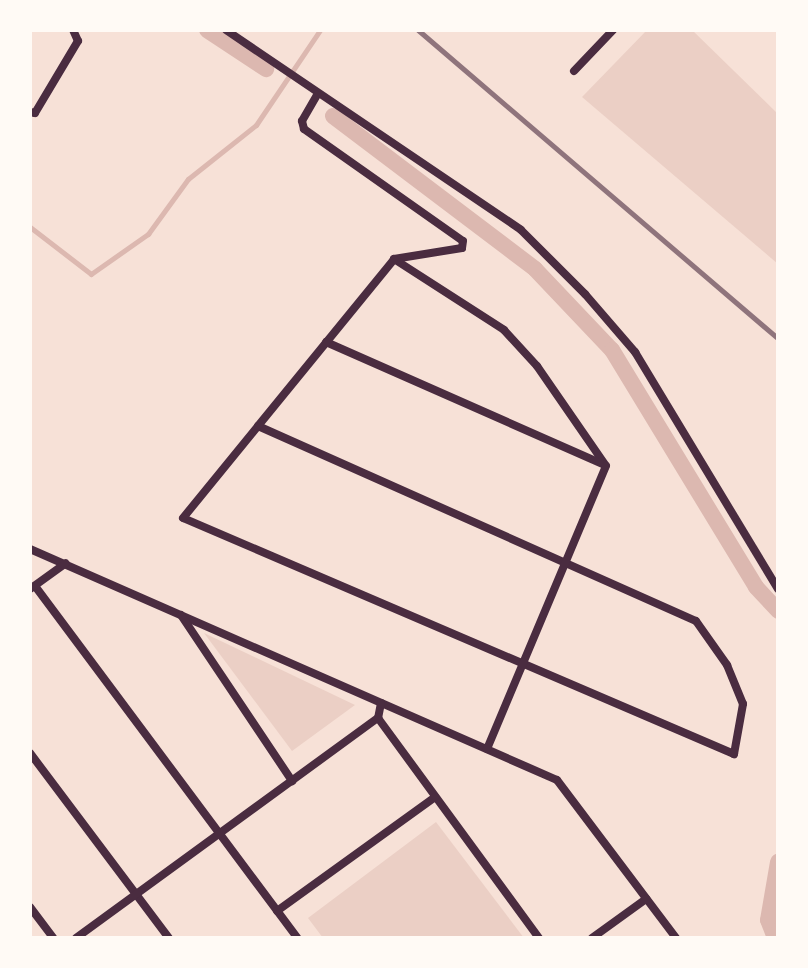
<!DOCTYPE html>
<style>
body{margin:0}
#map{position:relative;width:808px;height:968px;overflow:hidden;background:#f7e1d7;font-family:Lato,sans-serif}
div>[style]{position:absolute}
.green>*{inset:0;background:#ebcfc5}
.stream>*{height:5px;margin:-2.5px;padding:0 2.5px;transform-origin:2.5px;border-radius:2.5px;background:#dcb8b0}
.canal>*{height:16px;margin:-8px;padding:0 8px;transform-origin:8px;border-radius:8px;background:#dcb8b0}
.minor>*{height:8px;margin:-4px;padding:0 4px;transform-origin:4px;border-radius:4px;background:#4a2c40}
.rail>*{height:5px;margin:-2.5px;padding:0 2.5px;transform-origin:2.5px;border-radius:2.5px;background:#8f747c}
span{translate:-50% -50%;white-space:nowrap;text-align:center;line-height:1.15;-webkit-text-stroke:8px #fffaf5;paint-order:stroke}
.frame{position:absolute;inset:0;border:32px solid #fffaf5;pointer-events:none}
</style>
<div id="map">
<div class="green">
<div style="clip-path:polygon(647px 30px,692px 30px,778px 114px,778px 264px,582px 97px)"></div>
<div style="clip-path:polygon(204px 633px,355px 705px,292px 751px)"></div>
<div style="clip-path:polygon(436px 822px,524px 938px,323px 938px,308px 918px)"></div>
</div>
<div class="stream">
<div style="left:30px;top:227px;width:77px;rotate:37.6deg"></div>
<div style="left:91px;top:274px;width:70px;rotate:-35.1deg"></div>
<div style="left:148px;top:234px;width:68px;rotate:-54deg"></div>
<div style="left:188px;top:179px;width:87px;rotate:-38.5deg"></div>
<div style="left:256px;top:125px;width:115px;rotate:-56deg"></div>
</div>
<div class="canal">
<div style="left:207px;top:30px;width:71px;rotate:33.5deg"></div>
<div style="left:333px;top:116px;width:253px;rotate:37.1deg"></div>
<div style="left:535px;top:269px;width:112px;rotate:46.5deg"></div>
<div style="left:612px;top:350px;width:277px;rotate:58.7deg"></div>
<div style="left:756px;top:587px;width:33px;rotate:47deg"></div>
<div style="left:775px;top:938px;width:19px;rotate:-111deg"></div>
<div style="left:768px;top:920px;width:59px;rotate:-80.2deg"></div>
</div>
<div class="minor">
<div style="left:226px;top:30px;width:356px;rotate:34.1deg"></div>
<div style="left:521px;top:230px;width:91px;rotate:45deg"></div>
<div style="left:585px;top:294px;width:77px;rotate:49.2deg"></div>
<div style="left:635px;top:352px;width:277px;rotate:58.9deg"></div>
<div style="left:574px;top:71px;width:57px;rotate:-46.4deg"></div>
<div style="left:317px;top:95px;width:30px;rotate:120deg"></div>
<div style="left:302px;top:121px;width:8px;rotate:76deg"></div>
<div style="left:304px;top:129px;width:194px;rotate:35.2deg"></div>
<div style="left:463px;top:241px;width:7px;rotate:98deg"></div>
<div style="left:462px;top:248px;width:69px;rotate:170.8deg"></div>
<div style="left:394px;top:259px;width:131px;rotate:32.8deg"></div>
<div style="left:504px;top:330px;width:49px;rotate:47.5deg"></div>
<div style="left:537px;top:366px;width:121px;rotate:55.4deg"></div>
<div style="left:30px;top:112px;width:5px;rotate:11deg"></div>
<div style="left:35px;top:113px;width:84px;rotate:-59.2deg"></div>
<div style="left:78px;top:41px;width:12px;rotate:-114deg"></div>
<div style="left:326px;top:342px;width:305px;rotate:23.8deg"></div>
<div style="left:258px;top:426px;width:479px;rotate:24deg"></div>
<div style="left:696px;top:621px;width:54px;rotate:54.8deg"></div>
<div style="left:727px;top:665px;width:42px;rotate:67.7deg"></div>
<div style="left:743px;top:704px;width:51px;rotate:100.2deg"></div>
<div style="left:734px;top:754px;width:599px;rotate:-156.81deg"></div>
<div style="left:183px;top:518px;width:334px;rotate:-50.8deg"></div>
<div style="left:30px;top:549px;width:575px;rotate:23.67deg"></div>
<div style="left:557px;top:780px;width:198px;rotate:53deg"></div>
<div style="left:35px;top:586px;width:439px;rotate:53.3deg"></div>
<div style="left:30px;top:589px;width:44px;rotate:-35.8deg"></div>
<div style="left:181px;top:615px;width:200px;rotate:56.2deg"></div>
<div style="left:381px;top:703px;width:15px;rotate:101deg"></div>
<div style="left:378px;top:718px;width:273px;rotate:53.8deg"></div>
<div style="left:487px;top:749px;width:307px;rotate:-67.2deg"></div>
<div style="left:30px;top:753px;width:231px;rotate:53.1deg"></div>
<div style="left:30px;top:907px;width:39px;rotate:53deg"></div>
<div style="left:277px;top:911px;width:195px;rotate:-35.8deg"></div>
<div style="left:76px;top:938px;width:374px;rotate:-36.1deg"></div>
<div style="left:592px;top:938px;width:67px;rotate:-35.8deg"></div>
</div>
<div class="rail">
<div style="left:418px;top:30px;width:474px;rotate:40.6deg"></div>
</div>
<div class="frame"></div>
</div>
